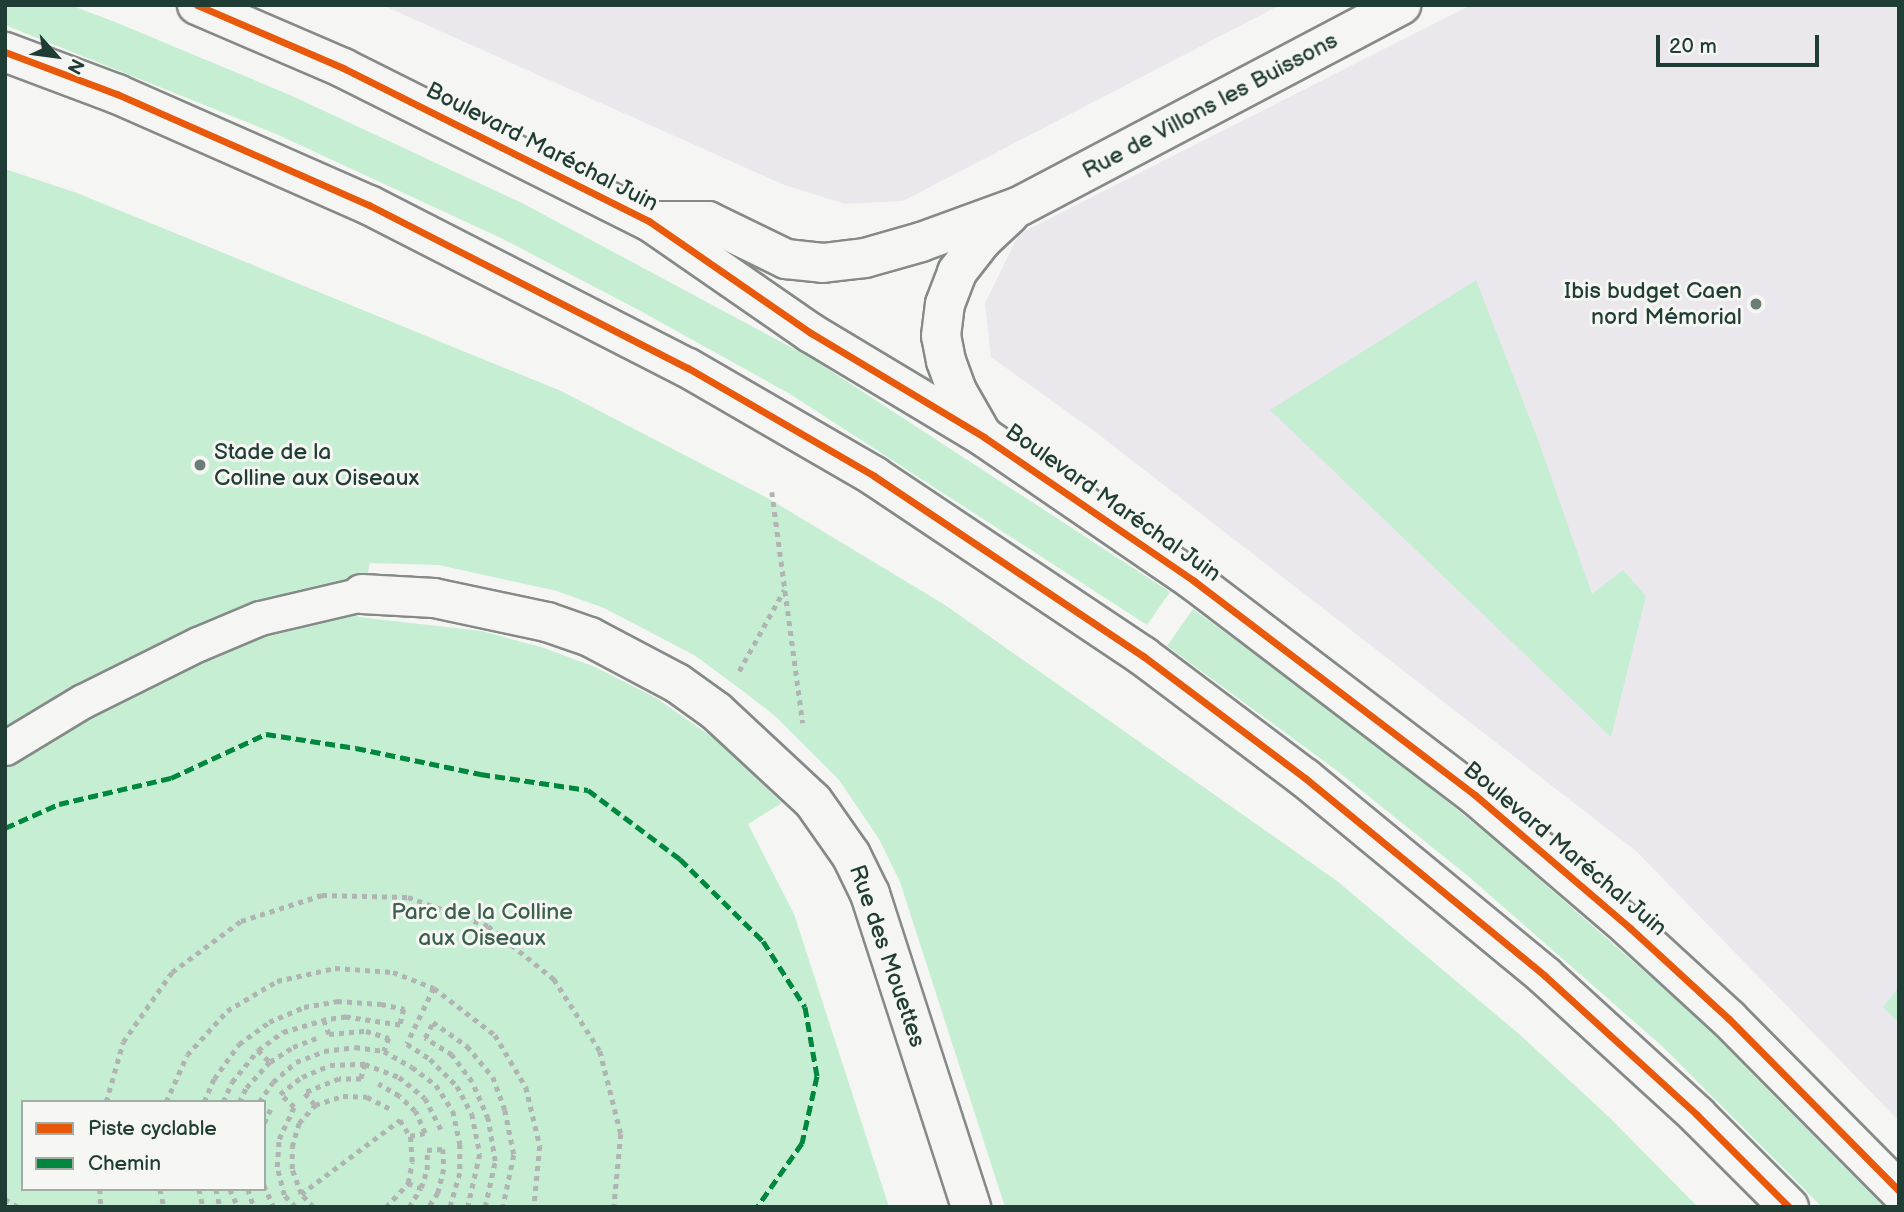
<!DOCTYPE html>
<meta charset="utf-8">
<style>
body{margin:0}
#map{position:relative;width:1904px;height:1212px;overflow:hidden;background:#f5f5f3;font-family:"Balsamiq Sans",sans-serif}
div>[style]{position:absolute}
.built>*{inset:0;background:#eae8ed}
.green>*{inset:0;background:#c6eed2}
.path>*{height:4.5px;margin-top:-2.25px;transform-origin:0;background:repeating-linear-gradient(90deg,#b0b4b2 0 5px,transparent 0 10px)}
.roads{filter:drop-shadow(2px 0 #858a88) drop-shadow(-2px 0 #858a88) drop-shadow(0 2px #858a88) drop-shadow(0 -2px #858a88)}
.service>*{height:33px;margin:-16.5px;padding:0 16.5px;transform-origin:16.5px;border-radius:16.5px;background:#f5f5f3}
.minor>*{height:38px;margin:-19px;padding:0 19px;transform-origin:19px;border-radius:19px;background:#f5f5f3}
.tertiary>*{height:38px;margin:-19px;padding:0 19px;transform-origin:19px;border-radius:19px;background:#f5f5f3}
.secondary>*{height:38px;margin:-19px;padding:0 19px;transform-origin:19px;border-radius:19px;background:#f5f5f3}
.quiet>*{height:5px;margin-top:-2.5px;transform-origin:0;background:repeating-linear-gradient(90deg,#00873e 0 10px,transparent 0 15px)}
.cycleway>*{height:7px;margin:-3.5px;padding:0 3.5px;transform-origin:3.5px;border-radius:3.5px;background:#e8590c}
.dots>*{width:19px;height:19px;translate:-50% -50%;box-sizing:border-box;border:4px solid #f6f6f2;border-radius:50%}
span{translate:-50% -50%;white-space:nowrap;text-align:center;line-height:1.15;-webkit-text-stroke:6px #f6f6f2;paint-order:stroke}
.street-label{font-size:23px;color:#1f3d34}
.poi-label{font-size:23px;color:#1f3d34}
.right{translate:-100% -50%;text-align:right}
.left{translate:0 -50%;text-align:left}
.park-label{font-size:23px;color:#395f4e}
.frame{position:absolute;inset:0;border:7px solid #1f3d34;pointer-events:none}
.legend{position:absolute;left:21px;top:1100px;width:245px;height:91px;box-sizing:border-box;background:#f6f6f2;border:2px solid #a0aca6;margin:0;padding:9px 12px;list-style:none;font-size:21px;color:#1f3d34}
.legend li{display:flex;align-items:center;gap:14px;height:35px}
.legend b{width:35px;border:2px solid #a0aca6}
.north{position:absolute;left:21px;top:21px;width:70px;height:70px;-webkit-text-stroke:5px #f6f6f2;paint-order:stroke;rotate:118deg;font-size:19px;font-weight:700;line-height:28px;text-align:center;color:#1f3d34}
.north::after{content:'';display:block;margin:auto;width:24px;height:32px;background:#1f3d34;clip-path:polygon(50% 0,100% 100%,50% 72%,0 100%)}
.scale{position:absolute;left:1656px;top:35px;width:163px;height:32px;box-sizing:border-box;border:4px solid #1f3d34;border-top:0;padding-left:9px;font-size:21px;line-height:24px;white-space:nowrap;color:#1f3d34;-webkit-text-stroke:5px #f6f6f2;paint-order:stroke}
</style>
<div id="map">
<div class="built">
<div style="clip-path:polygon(382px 5px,1280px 5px,903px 201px,845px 204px,782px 184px)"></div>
<div style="clip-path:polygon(1471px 5px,1899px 5px,1899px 1121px,1636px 851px,1098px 434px,991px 357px,985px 303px,1019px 234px)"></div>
</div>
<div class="green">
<div style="clip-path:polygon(5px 5px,70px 5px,115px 22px,290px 95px,522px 203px,811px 358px,1170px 592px,1147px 625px,790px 394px,635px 308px,503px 239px,274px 133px,5px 25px)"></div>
<div style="clip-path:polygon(evenodd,5px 169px,77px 193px,561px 391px,771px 500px,945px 605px,1337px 881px,1519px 1034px,1609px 1117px,1698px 1207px,1005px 1207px,900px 882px,879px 839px,839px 780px,775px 716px,743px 691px,694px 655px,604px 608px,557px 591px,439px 565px,370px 563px,358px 617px,482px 631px,544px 648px,595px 667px,656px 698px,715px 739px,782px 803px,748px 824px,794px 914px,889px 1207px,5px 1207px,5px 169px,23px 1102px,264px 1102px,264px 1189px,23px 1189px,23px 1102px)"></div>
<div style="clip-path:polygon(1476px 280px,1537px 437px,1592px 594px,1623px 570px,1646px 596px,1611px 737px,1270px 410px)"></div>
<div style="clip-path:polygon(1193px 609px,1364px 734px,1497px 842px,1693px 1014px,1884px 1207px,1822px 1207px,1662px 1046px,1468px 876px,1336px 770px,1167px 646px)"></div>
<div style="clip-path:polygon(1899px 987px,1899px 1023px,1883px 1007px)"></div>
</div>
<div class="path">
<div style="left:772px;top:492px;width:233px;rotate:82.4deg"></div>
<div style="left:739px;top:671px;width:93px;rotate:-60.9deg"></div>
<div style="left:434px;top:988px;width:62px;rotate:115.7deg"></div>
<div style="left:407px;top:1044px;width:27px;rotate:33deg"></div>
<div style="left:430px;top:1059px;width:38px;rotate:45deg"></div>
<div style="left:457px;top:1086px;width:32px;rotate:62deg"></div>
<div style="left:472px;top:1114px;width:41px;rotate:78.7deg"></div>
<div style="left:480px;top:1154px;width:54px;rotate:102.8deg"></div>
<div style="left:258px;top:1050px;width:31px;rotate:-36deg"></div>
<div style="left:283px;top:1032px;width:43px;rotate:-16.3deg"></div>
<div style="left:324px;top:1020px;width:15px;rotate:70deg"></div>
<div style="left:329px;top:1034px;width:37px;rotate:-5deg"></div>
<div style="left:366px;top:1031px;width:24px;rotate:17deg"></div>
<div style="left:389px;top:1038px;width:14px;rotate:111deg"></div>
<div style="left:384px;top:1051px;width:32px;rotate:30deg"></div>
<div style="left:412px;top:1067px;width:30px;rotate:37deg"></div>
<div style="left:436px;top:1085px;width:31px;rotate:57deg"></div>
<div style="left:453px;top:1111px;width:34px;rotate:78deg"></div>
<div style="left:460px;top:1144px;width:29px;rotate:90deg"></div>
<div style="left:460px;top:1173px;width:35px;rotate:106deg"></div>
<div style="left:270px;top:1062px;width:27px;rotate:-33deg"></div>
<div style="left:293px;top:1047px;width:25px;rotate:-21deg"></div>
<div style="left:365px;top:1064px;width:16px;rotate:105deg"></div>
<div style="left:361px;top:1079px;width:22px;rotate:180deg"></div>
<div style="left:339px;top:1079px;width:37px;rotate:158deg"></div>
<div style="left:305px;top:1093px;width:16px;rotate:50deg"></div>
<div style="left:315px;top:1105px;width:29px;rotate:-18deg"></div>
<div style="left:343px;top:1096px;width:24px;rotate:2deg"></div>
<div style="left:367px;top:1097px;width:25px;rotate:27deg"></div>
<div style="left:106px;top:1102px;width:62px;rotate:-74.2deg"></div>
<div style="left:123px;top:1042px;width:85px;rotate:-55deg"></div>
<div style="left:172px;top:972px;width:86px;rotate:-36.5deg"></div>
<div style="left:241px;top:921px;width:85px;rotate:-17.8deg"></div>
<div style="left:322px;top:895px;width:86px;rotate:1.3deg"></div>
<div style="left:408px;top:897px;width:85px;rotate:19.9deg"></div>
<div style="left:488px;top:926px;width:85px;rotate:38.8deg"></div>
<div style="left:554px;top:979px;width:85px;rotate:57.4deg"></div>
<div style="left:600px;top:1051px;width:86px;rotate:75.8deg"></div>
<div style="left:621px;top:1134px;width:73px;rotate:95.5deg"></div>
<div style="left:166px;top:1102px;width:51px;rotate:-65.9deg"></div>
<div style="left:187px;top:1055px;width:59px;rotate:-47.7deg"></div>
<div style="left:227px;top:1011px;width:58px;rotate:-31deg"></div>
<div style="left:277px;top:981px;width:59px;rotate:-12.6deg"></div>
<div style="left:335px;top:968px;width:58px;rotate:3.9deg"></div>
<div style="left:393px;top:972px;width:44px;rotate:21.3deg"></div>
<div style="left:434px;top:988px;width:77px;rotate:37.6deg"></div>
<div style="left:495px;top:1035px;width:61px;rotate:59.2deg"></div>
<div style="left:526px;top:1087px;width:61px;rotate:76.7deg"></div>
<div style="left:540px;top:1146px;width:61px;rotate:95.6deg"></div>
<div style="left:204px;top:1102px;width:25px;rotate:-67deg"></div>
<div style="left:214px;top:1079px;width:43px;rotate:-54.5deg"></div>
<div style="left:239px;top:1044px;width:37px;rotate:-36deg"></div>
<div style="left:269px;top:1022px;width:38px;rotate:-23deg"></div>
<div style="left:304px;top:1007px;width:34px;rotate:-10deg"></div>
<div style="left:337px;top:1001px;width:44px;rotate:3.9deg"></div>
<div style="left:381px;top:1004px;width:24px;rotate:12deg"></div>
<div style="left:404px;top:1009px;width:16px;rotate:104deg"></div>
<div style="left:400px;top:1025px;width:55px;rotate:-171.6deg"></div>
<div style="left:346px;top:1017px;width:22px;rotate:172deg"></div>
<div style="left:223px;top:1102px;width:22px;rotate:-66deg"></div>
<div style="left:232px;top:1082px;width:41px;rotate:-50.9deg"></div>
<div style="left:258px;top:1050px;width:17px;rotate:45deg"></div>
<div style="left:270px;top:1062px;width:36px;rotate:132deg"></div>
<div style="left:246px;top:1089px;width:14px;rotate:115deg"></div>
<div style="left:259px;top:1102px;width:24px;rotate:-55deg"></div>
<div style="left:273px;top:1082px;width:30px;rotate:-41deg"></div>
<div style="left:296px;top:1062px;width:30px;rotate:-21deg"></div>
<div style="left:324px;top:1051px;width:31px;rotate:-7deg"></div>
<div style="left:355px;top:1047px;width:29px;rotate:8deg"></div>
<div style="left:264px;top:1123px;width:17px;rotate:-65deg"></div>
<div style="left:408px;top:1183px;width:14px;rotate:21deg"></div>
<div style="left:421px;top:1188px;width:19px;rotate:-72deg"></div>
<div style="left:427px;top:1170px;width:20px;rotate:-90deg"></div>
<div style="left:427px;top:1150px;width:16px;rotate:-4deg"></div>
<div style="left:443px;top:1149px;width:20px;rotate:87deg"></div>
<div style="left:444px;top:1169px;width:25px;rotate:104deg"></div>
<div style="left:438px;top:1193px;width:17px;rotate:123deg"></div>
<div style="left:264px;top:1185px;width:24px;rotate:66deg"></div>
<div style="left:100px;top:1189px;width:18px;rotate:87deg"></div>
<div style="left:160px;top:1189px;width:18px;rotate:77deg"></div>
<div style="left:199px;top:1189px;width:18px;rotate:77deg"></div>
<div style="left:216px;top:1189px;width:18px;rotate:77deg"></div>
<div style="left:230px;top:1189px;width:20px;rotate:66deg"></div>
<div style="left:248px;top:1189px;width:19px;rotate:72deg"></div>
<div style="left:301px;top:1194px;width:124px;rotate:-36.8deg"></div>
<div style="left:400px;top:1120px;width:19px;rotate:58deg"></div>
<div style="left:410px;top:1136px;width:15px;rotate:-11deg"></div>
<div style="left:425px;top:1133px;width:24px;rotate:-114deg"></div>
<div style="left:415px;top:1111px;width:22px;rotate:-137deg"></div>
<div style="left:399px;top:1096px;width:24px;rotate:-150deg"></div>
<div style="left:5px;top:1199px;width:15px;rotate:32deg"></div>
<div style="left:295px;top:1207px;width:16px;rotate:-133deg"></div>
<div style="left:284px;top:1195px;width:29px;rotate:-104deg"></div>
<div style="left:277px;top:1167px;width:28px;rotate:-86deg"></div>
<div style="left:279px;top:1139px;width:35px;rotate:-65deg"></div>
<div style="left:294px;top:1107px;width:19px;rotate:-137deg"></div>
<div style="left:280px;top:1094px;width:28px;rotate:-38deg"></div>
<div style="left:302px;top:1077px;width:30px;rotate:-23deg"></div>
<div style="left:330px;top:1065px;width:35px;rotate:-2deg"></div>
<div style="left:365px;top:1064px;width:36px;rotate:21deg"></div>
<div style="left:399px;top:1077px;width:33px;rotate:39deg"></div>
<div style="left:425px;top:1098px;width:38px;rotate:63deg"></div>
<div style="left:313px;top:1207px;width:18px;rotate:-133deg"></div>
<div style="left:301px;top:1194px;width:27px;rotate:-110deg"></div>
<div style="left:292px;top:1169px;width:22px;rotate:-90deg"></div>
<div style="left:292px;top:1147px;width:25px;rotate:-74deg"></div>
<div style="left:299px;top:1123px;width:24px;rotate:-48deg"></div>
<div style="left:386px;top:1207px;width:33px;rotate:-47deg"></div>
<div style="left:408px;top:1183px;width:21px;rotate:-79deg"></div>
<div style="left:412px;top:1162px;width:26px;rotate:-94deg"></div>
<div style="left:409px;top:1207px;width:22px;rotate:-58deg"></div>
<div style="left:485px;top:1207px;width:47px;rotate:-77.7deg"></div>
<div style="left:495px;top:1161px;width:43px;rotate:-99.5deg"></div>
<div style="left:488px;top:1119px;width:40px;rotate:-113.4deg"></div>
<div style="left:472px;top:1082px;width:34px;rotate:-127deg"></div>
<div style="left:452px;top:1055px;width:32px;rotate:-148deg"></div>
<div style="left:425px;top:1038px;width:18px;rotate:-63deg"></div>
<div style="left:433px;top:1022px;width:42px;rotate:35.2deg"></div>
<div style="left:467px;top:1046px;width:40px;rotate:50deg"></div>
<div style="left:493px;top:1077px;width:35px;rotate:70deg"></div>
<div style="left:505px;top:1110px;width:46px;rotate:78.7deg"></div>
<div style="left:514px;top:1155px;width:53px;rotate:101.9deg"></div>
</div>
<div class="roads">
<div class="service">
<div style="left:5px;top:748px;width:91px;rotate:-31.1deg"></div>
<div style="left:83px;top:701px;width:128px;rotate:-26.4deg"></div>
<div style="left:198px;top:644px;width:67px;rotate:-22.8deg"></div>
<div style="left:260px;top:618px;width:105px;rotate:-13.2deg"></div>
</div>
<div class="minor">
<div style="left:362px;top:594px;width:72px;rotate:3.2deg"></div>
<div style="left:434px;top:598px;width:116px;rotate:12deg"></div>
<div style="left:547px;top:622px;width:46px;rotate:19.2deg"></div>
<div style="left:590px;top:637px;width:98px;rotate:27.9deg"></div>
<div style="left:677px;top:683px;width:48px;rotate:35.7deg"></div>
<div style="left:716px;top:711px;width:132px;rotate:42.9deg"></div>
<div style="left:813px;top:801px;width:66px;rotate:54.9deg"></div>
<div style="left:851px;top:855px;width:43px;rotate:64deg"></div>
<div style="left:870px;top:894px;width:329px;rotate:72.1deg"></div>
</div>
<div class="tertiary">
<div style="left:1020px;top:206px;width:431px;rotate:-27.8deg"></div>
</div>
<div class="secondary">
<div style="left:197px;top:5px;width:159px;rotate:23.3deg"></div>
<div style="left:343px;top:68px;width:342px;rotate:26.6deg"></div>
<div style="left:649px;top:221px;width:197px;rotate:34.7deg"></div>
<div style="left:811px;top:333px;width:202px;rotate:31deg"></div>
<div style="left:984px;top:437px;width:255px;rotate:34.4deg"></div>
<div style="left:1194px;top:581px;width:353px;rotate:37.3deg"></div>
<div style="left:1475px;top:795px;width:204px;rotate:40.6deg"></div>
<div style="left:1630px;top:928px;width:134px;rotate:42.6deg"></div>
<div style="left:1729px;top:1019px;width:242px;rotate:45.3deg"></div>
<div style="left:5px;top:52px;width:120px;rotate:20.6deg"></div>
<div style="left:117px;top:94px;width:275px;rotate:23.8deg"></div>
<div style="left:369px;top:205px;width:358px;rotate:27.1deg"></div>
<div style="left:688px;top:368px;width:215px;rotate:30.1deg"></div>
<div style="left:874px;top:476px;width:324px;rotate:33.8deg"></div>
<div style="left:1143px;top:656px;width:203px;rotate:37deg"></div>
<div style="left:1305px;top:778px;width:311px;rotate:39.5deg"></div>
<div style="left:1545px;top:976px;width:206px;rotate:42.4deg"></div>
<div style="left:1697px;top:1115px;width:130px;rotate:45deg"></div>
<div style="left:649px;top:221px;width:59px"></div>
<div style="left:708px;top:221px;width:87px;rotate:26deg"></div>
<div style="left:786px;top:259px;width:37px;rotate:6deg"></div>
<div style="left:823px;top:263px;width:42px;rotate:-6.8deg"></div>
<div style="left:865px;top:258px;width:58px;rotate:-15.9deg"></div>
<div style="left:921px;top:242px;width:105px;rotate:-20deg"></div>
<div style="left:981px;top:433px;width:48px;rotate:-119.7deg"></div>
<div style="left:957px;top:391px;width:32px;rotate:-110deg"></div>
<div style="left:946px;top:361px;width:25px;rotate:-101deg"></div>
<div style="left:941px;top:336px;width:32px;rotate:-83deg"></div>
<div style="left:945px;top:304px;width:34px;rotate:-69deg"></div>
<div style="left:957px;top:272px;width:41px;rotate:-52deg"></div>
<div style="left:982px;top:240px;width:38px;rotate:-43deg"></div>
</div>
</div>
<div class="quiet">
<div style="left:5px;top:828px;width:59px;rotate:-24deg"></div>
<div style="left:59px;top:804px;width:115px;rotate:-13.1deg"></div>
<div style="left:171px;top:778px;width:105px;rotate:-24.9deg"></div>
<div style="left:266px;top:734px;width:91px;rotate:8.8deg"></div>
<div style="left:356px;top:748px;width:127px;rotate:11.8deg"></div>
<div style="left:480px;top:774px;width:109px;rotate:8.4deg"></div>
<div style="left:588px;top:790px;width:115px;rotate:36.9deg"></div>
<div style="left:680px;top:859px;width:117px;rotate:44.7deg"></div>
<div style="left:763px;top:941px;width:78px;rotate:57.5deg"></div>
<div style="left:805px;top:1007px;width:70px;rotate:80.1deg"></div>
<div style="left:817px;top:1076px;width:69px;rotate:102.6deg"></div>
<div style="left:802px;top:1143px;width:78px;rotate:125.1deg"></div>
</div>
<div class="cycleway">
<div style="left:197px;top:5px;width:159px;rotate:23.3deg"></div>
<div style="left:343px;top:68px;width:342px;rotate:26.6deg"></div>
<div style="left:649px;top:221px;width:197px;rotate:34.7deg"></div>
<div style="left:811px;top:333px;width:202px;rotate:31deg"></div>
<div style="left:984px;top:437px;width:255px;rotate:34.4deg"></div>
<div style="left:1194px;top:581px;width:353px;rotate:37.3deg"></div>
<div style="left:1475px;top:795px;width:204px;rotate:40.6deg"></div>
<div style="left:1630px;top:928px;width:134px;rotate:42.6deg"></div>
<div style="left:1729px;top:1019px;width:242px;rotate:45.3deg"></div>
<div style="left:5px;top:52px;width:120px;rotate:20.6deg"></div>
<div style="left:117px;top:94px;width:275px;rotate:23.8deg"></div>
<div style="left:369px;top:205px;width:358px;rotate:27.1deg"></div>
<div style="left:688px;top:368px;width:215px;rotate:30.1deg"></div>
<div style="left:874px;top:476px;width:324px;rotate:33.8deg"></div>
<div style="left:1143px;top:656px;width:203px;rotate:37deg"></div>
<div style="left:1305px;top:778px;width:311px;rotate:39.5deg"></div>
<div style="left:1545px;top:976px;width:206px;rotate:42.4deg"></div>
<div style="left:1697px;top:1115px;width:130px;rotate:45deg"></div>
</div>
<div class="dots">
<div style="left:1756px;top:304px;background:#6a7d77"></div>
<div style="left:200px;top:465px;background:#6a7d77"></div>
</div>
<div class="street-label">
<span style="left:1210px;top:106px;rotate:-28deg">Rue de Villons les Buissons</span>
<span style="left:542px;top:147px;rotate:27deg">Boulevard Maréchal Juin</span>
<span style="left:1113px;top:503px;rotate:35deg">Boulevard Maréchal Juin</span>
<span style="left:1565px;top:849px;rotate:40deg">Boulevard Maréchal Juin</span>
<span style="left:887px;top:956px;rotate:71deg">Rue des Mouettes</span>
</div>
<div class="poi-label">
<span class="right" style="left:1742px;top:304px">Ibis budget Caen<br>nord Mémorial</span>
<span class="left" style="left:214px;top:465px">Stade de la<br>Colline aux Oiseaux</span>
</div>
<div class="park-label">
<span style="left:482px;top:925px">Parc de la Colline<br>aux Oiseaux</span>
</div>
<div class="frame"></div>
<ul class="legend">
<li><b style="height:9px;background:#e8590c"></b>Piste cyclable</li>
<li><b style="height:9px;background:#00873e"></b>Chemin</li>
</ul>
<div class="north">N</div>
<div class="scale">20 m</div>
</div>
